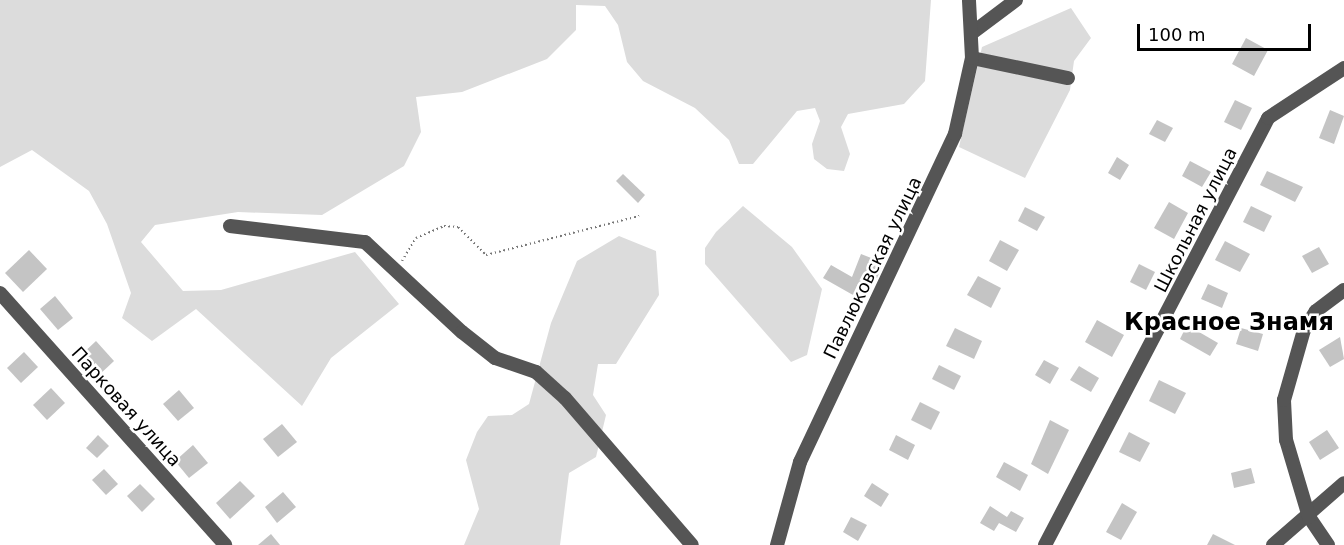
<!DOCTYPE html>
<meta charset="utf-8">
<style>
body{margin:0}
#map{position:relative;width:1344px;height:545px;overflow:hidden;background:#fff;font-family:"DejaVu Sans",sans-serif}
div>[style]{position:absolute}
.green>*{inset:0;background:#dcdcdc}
.building>*{inset:0;background:#c4c4c4}
.path>*{height:2px;margin-top:-1px;transform-origin:0;background:repeating-linear-gradient(90deg,#777 0 1.5px,transparent 0 4.5px)}
.minor>*{height:14px;margin:-7px;padding:0 7px;transform-origin:7px;border-radius:7px;background:#555}
span{translate:-50% -50%;white-space:nowrap;text-align:center;line-height:1.15;-webkit-text-stroke:5px #fff;paint-order:stroke}
.street-label{font-size:18px;color:#000}
.district-label{font-size:24px;color:#000;font-weight:700}
.scale{position:absolute;left:1137px;top:24px;width:174px;height:27px;box-sizing:border-box;border:3px solid #000;border-top:0;padding-left:8px;font-size:18px;line-height:21px;white-space:nowrap;color:#000;-webkit-text-stroke:4px #fff;paint-order:stroke}
</style>
<div id="map">
<div class="green">
<div style="clip-path:polygon(0 0,931px 0,925px 81px,904px 104px,848px 114px,841px 127px,850px 154px,844px 171px,827px 169px,814px 159px,812px 144px,820px 121px,815px 108px,797px 111px,753px 164px,739px 164px,729px 140px,695px 108px,643px 81px,627px 62px,618px 25px,605px 6px,576px 5px,576px 30px,547px 59px,462px 92px,416px 97px,421px 132px,404px 166px,322px 215px,238px 212px,155px 225px,141px 242px,183px 291px,221px 290px,355px 252px,399px 304px,331px 358px,302px 406px,196px 309px,152px 341px,122px 318px,131px 293px,107px 224px,89px 191px,32px 150px,0 167px)"></div>
<div style="clip-path:polygon(1071px 8px,1091px 38px,1074px 61px,1070px 90px,1025px 178px,959px 147px,982px 47px)"></div>
<div style="clip-path:polygon(743px 206px,792px 247px,822px 289px,807px 355px,791px 362px,705px 264px,705px 248px,716px 232px)"></div>
<div style="clip-path:polygon(619px 236px,656px 251px,659px 295px,616px 364px,598px 364px,593px 395px,606px 415px,596px 457px,569px 473px,560px 545px,464px 545px,479px 509px,466px 460px,477px 432px,488px 416px,512px 415px,529px 404px,551px 323px,577px 261px)"></div>
</div>
<div class="building">
<div style="clip-path:polygon(1246px 38px,1268px 50px,1254px 76px,1232px 64px)"></div>
<div style="clip-path:polygon(1235px 100px,1252px 108px,1241px 130px,1224px 122px)"></div>
<div style="clip-path:polygon(1330px 110px,1344px 116px,1334px 144px,1319px 138px)"></div>
<div style="clip-path:polygon(1157px 120px,1173px 128px,1165px 142px,1149px 134px)"></div>
<div style="clip-path:polygon(1117px 157px,1129px 165px,1120px 180px,1108px 173px)"></div>
<div style="clip-path:polygon(1190px 161px,1211px 172px,1202px 187px,1182px 176px)"></div>
<div style="clip-path:polygon(1267px 171px,1303px 187px,1295px 202px,1260px 185px)"></div>
<div style="clip-path:polygon(623px 174px,645px 195px,638px 203px,616px 181px)"></div>
<div style="clip-path:polygon(1169px 202px,1188px 213px,1174px 239px,1154px 228px)"></div>
<div style="clip-path:polygon(1251px 206px,1272px 216px,1264px 232px,1243px 222px)"></div>
<div style="clip-path:polygon(1025px 207px,1045px 217px,1037px 231px,1018px 221px)"></div>
<div style="clip-path:polygon(1000px 240px,1019px 250px,1007px 271px,989px 261px)"></div>
<div style="clip-path:polygon(1225px 241px,1250px 254px,1240px 272px,1215px 260px)"></div>
<div style="clip-path:polygon(1319px 247px,1329px 264px,1312px 273px,1302px 256px)"></div>
<div style="clip-path:polygon(29px 250px,47px 269px,23px 292px,5px 273px)"></div>
<div style="clip-path:polygon(861px 254px,884px 263px,877px 278px,866px 274px,853px 295px,823px 278px,831px 265px,852px 277px)"></div>
<div style="clip-path:polygon(1139px 264px,1155px 272px,1146px 290px,1130px 282px)"></div>
<div style="clip-path:polygon(978px 276px,1001px 288px,991px 308px,967px 295px)"></div>
<div style="clip-path:polygon(1208px 284px,1228px 293px,1222px 308px,1201px 299px)"></div>
<div style="clip-path:polygon(55px 296px,73px 318px,58px 330px,40px 309px)"></div>
<div style="clip-path:polygon(1097px 320px,1124px 335px,1112px 357px,1085px 342px)"></div>
<div style="clip-path:polygon(1187px 325px,1218px 343px,1210px 356px,1180px 339px)"></div>
<div style="clip-path:polygon(955px 328px,982px 341px,974px 359px,946px 346px)"></div>
<div style="clip-path:polygon(1241px 328px,1263px 334px,1258px 351px,1236px 344px)"></div>
<div style="clip-path:polygon(1340px 337px,1344px 359px,1330px 367px,1319px 350px)"></div>
<div style="clip-path:polygon(96px 341px,114px 361px,98px 376px,80px 356px)"></div>
<div style="clip-path:polygon(24px 352px,38px 367px,21px 383px,7px 368px)"></div>
<div style="clip-path:polygon(1044px 360px,1059px 368px,1050px 384px,1035px 375px)"></div>
<div style="clip-path:polygon(939px 365px,961px 376px,954px 390px,932px 379px)"></div>
<div style="clip-path:polygon(1079px 366px,1099px 378px,1091px 392px,1070px 380px)"></div>
<div style="clip-path:polygon(1159px 380px,1186px 393px,1175px 414px,1149px 401px)"></div>
<div style="clip-path:polygon(51px 388px,65px 403px,47px 420px,33px 405px)"></div>
<div style="clip-path:polygon(179px 390px,194px 408px,178px 421px,163px 404px)"></div>
<div style="clip-path:polygon(920px 402px,940px 412px,931px 430px,911px 420px)"></div>
<div style="clip-path:polygon(1050px 420px,1069px 430px,1048px 474px,1031px 464px)"></div>
<div style="clip-path:polygon(282px 424px,297px 442px,278px 457px,263px 439px)"></div>
<div style="clip-path:polygon(1327px 430px,1339px 448px,1320px 460px,1309px 442px)"></div>
<div style="clip-path:polygon(1129px 432px,1150px 443px,1140px 462px,1119px 452px)"></div>
<div style="clip-path:polygon(98px 435px,109px 446px,97px 458px,86px 448px)"></div>
<div style="clip-path:polygon(896px 435px,915px 445px,908px 460px,889px 450px)"></div>
<div style="clip-path:polygon(193px 445px,208px 463px,189px 478px,175px 461px)"></div>
<div style="clip-path:polygon(1004px 462px,1028px 475px,1020px 491px,996px 477px)"></div>
<div style="clip-path:polygon(1251px 468px,1255px 483px,1234px 488px,1231px 473px)"></div>
<div style="clip-path:polygon(104px 469px,118px 484px,106px 495px,92px 480px)"></div>
<div style="clip-path:polygon(240px 481px,255px 496px,230px 519px,216px 503px)"></div>
<div style="clip-path:polygon(872px 483px,889px 494px,881px 507px,864px 496px)"></div>
<div style="clip-path:polygon(140px 484px,155px 499px,142px 512px,127px 496px)"></div>
<div style="clip-path:polygon(283px 492px,296px 507px,277px 523px,265px 507px)"></div>
<div style="clip-path:polygon(1122px 503px,1137px 512px,1121px 540px,1106px 532px)"></div>
<div style="clip-path:polygon(990px 506px,1007px 517px,1011px 511px,1024px 518px,1016px 532px,999px 523px,994px 531px,980px 523px)"></div>
<div style="clip-path:polygon(851px 517px,867px 525px,858px 541px,843px 532px)"></div>
<div style="clip-path:polygon(271px 534px,280px 545px,258px 545px)"></div>
<div style="clip-path:polygon(1213px 534px,1235px 545px,1207px 545px)"></div>
</div>
<div class="path">
<div style="left:402px;top:261px;width:27px;rotate:-59deg"></div>
<div style="left:416px;top:238px;width:30px;rotate:-23deg"></div>
<div style="left:444px;top:226px;width:14px;rotate:4deg"></div>
<div style="left:458px;top:227px;width:40px;rotate:45deg"></div>
<div style="left:486px;top:255px;width:158px;rotate:-14.3deg"></div>
</div>
<div class="minor">
<div style="left:972px;top:33px;width:55px;rotate:-36.9deg"></div>
<div style="left:972px;top:58px;width:98px;rotate:11.8deg"></div>
<div style="left:230px;top:226px;width:136px;rotate:6.8deg"></div>
<div style="left:365px;top:242px;width:132px;rotate:42.9deg"></div>
<div style="left:462px;top:332px;width:42px;rotate:38.2deg"></div>
<div style="left:495px;top:358px;width:43px;rotate:18.9deg"></div>
<div style="left:536px;top:372px;width:39px;rotate:42deg"></div>
<div style="left:565px;top:398px;width:194px;rotate:49.2deg"></div>
<div style="left:0;top:293px;width:338px;rotate:48.2deg"></div>
<div style="left:777px;top:545px;width:86px;rotate:-74.5deg"></div>
<div style="left:800px;top:462px;width:363px;rotate:-64.7deg"></div>
<div style="left:955px;top:134px;width:78px;rotate:-77.4deg"></div>
<div style="left:972px;top:58px;width:58px;rotate:-93deg"></div>
<div style="left:1045px;top:545px;width:482px;rotate:-62.4deg"></div>
<div style="left:1268px;top:118px;width:91px;rotate:-33.3deg"></div>
<div style="left:1273px;top:545px;width:94px;rotate:-41.1deg"></div>
<div style="left:1328px;top:545px;width:34px;rotate:-124deg"></div>
<div style="left:1309px;top:517px;width:80px;rotate:-106.6deg"></div>
<div style="left:1286px;top:440px;width:40px;rotate:-92.9deg"></div>
<div style="left:1284px;top:400px;width:73px;rotate:-74.1deg"></div>
<div style="left:1304px;top:330px;width:22px;rotate:-58deg"></div>
<div style="left:1316px;top:311px;width:35px;rotate:-37deg"></div>
</div>
<div class="street-label">
<span style="left:1196px;top:220px;rotate:-63deg">Школьная улица</span>
<span style="left:873px;top:268px;rotate:-64deg">Павлюковская улица</span>
<span style="left:126px;top:407px;rotate:48deg">Парковая улица</span>
</div>
<div class="district-label">
<span style="left:1229px;top:323px">Красное Знамя</span>
</div>
<div class="scale">100 m</div>
</div>
